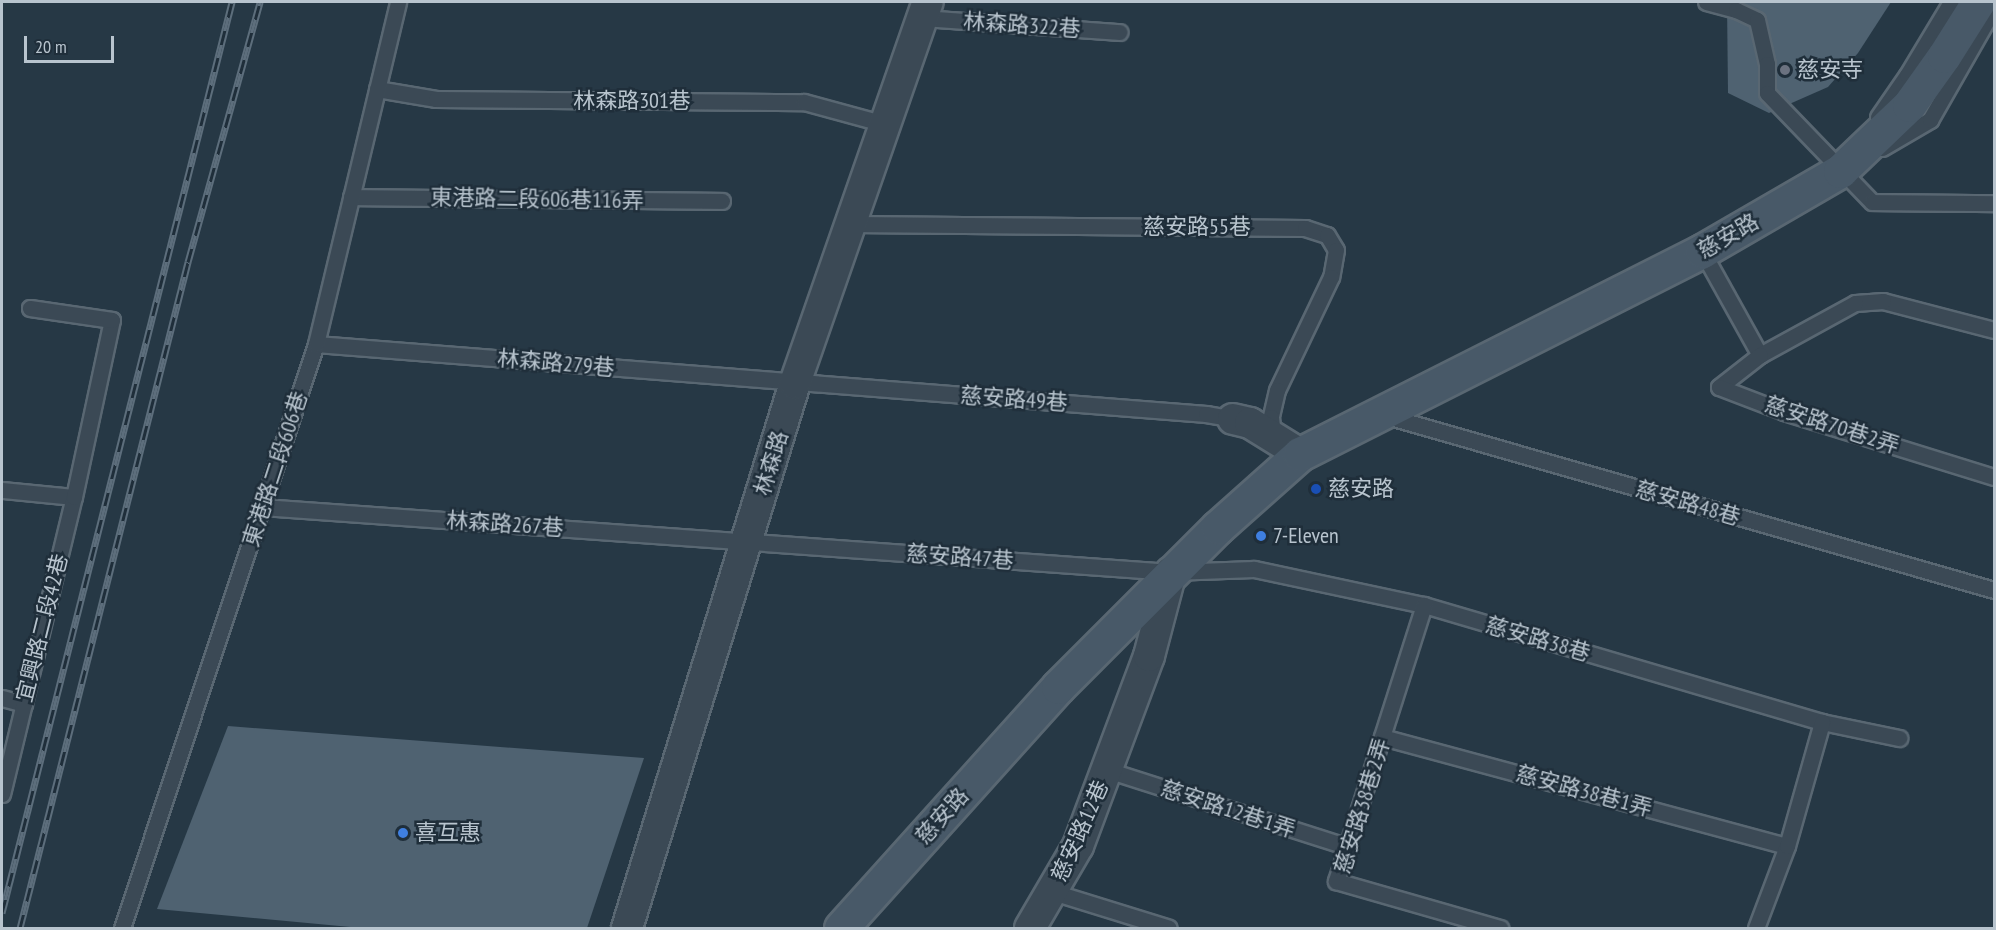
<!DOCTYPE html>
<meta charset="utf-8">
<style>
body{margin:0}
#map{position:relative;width:1996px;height:930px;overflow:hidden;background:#263845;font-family:"PT Sans Narrow","Noto Sans TC",sans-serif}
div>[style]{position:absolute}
.building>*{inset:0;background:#4f6271}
.roads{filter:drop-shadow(2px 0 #596772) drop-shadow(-2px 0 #596772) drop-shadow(0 2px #596772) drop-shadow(0 -2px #596772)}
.lane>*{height:15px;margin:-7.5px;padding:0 7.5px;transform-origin:7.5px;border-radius:7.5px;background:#3b4955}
.street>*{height:30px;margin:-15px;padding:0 15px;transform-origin:15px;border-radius:15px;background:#3b4955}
.secondary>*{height:33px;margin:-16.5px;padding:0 16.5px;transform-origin:16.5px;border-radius:16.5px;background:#485968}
.rail>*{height:7px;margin-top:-3.5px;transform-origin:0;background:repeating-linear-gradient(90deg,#1f2e3a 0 14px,#5d6e7c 0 28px);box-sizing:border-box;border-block:2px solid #5d6e7c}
.dots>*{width:16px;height:16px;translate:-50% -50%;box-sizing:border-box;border:3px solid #1f2e3a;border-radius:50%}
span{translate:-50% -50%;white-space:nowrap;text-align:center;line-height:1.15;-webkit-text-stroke:5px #1f2e3a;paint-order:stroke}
.street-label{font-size:22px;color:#b8c4ce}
.poi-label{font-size:22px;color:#b8c4ce}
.left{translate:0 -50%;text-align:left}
.frame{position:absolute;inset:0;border:3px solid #b8c4ce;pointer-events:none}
.scale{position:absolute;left:24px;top:36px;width:90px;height:27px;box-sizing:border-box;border:3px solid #b8c4ce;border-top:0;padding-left:8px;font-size:18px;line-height:21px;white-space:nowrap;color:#b8c4ce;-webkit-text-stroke:4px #1f2e3a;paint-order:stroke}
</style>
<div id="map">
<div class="building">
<div style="clip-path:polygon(1727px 2px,1891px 2px,1858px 53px,1828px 87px,1769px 113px,1728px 93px)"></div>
<div style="clip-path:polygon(228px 726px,644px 758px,587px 928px,361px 928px,157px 909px)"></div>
</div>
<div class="roads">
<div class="lane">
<div style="left:1706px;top:2px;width:31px;rotate:15deg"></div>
<div style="left:1736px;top:10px;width:23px;rotate:25deg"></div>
<div style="left:1757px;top:20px;width:45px;rotate:77.2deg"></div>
<div style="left:1767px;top:64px;width:29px;rotate:90deg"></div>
<div style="left:1767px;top:93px;width:151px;rotate:46.1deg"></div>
<div style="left:1872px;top:202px;width:122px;rotate:0.5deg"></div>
<div style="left:923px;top:18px;width:197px;rotate:4.1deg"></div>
<div style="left:377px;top:89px;width:60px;rotate:9.6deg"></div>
<div style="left:436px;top:99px;width:368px;rotate:0.5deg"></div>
<div style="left:804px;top:102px;width:84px;rotate:15.2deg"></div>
<div style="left:1878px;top:117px;width:51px;rotate:-55.4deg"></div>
<div style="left:1907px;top:75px;width:85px;rotate:-58.9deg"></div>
<div style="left:1882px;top:148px;width:56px;rotate:-30.3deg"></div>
<div style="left:1930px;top:120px;width:129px;rotate:-60.3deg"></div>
<div style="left:351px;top:197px;width:371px;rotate:0.6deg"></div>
<div style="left:850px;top:224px;width:455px;rotate:0.5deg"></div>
<div style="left:1305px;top:228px;width:23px;rotate:18deg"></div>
<div style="left:1327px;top:235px;width:17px;rotate:59deg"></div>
<div style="left:1336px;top:250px;width:27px;rotate:100deg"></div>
<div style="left:1331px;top:277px;width:125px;rotate:115.5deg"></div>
<div style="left:1277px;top:390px;width:28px;rotate:103deg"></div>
<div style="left:1271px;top:417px;width:18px;rotate:84deg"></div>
<div style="left:1702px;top:251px;width:119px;rotate:60.9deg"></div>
<div style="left:1994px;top:330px;width:115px;rotate:-165.4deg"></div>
<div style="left:1883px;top:301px;width:28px;rotate:176deg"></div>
<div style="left:1855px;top:303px;width:108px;rotate:151.3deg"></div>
<div style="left:1760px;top:355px;width:52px;rotate:142deg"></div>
<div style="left:1719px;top:387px;width:70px;rotate:21deg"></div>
<div style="left:1784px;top:412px;width:220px;rotate:17.2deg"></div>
<div style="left:316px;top:344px;width:893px;rotate:4.5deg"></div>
<div style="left:1206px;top:414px;width:27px;rotate:10deg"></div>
<div style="left:1383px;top:415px;width:636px;rotate:15.98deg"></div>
<div style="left:2px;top:490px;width:72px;rotate:5.6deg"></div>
<div style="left:262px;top:507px;width:911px;rotate:4.09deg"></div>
<div style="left:1171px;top:572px;width:83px;rotate:-2.1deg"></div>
<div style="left:1254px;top:569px;width:174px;rotate:12deg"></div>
<div style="left:1424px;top:605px;width:415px;rotate:16.4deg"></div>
<div style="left:1822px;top:722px;width:79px;rotate:11.7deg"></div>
<div style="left:1424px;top:605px;width:290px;rotate:107.7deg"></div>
<div style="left:1336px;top:881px;width:171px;rotate:16deg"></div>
<div style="left:2px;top:698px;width:23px;rotate:15deg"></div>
<div style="left:1382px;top:737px;width:419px;rotate:15.1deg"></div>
<div style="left:1107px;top:770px;width:253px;rotate:17.7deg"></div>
<div style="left:2px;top:794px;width:306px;rotate:-76.4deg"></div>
<div style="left:74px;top:497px;width:181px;rotate:-77.9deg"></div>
<div style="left:112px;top:320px;width:83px;rotate:-171.7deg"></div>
<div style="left:1053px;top:892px;width:121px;rotate:17.2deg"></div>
<div style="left:122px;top:928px;width:615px;rotate:-71.62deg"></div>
<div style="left:316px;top:344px;width:352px;rotate:-76.5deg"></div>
<div style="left:1756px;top:928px;width:88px;rotate:-69.3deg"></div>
<div style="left:1787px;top:846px;width:129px;rotate:-74.2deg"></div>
</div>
<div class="street">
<div style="left:1233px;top:419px;width:17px;rotate:13deg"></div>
<div style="left:1250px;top:423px;width:59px;rotate:31.8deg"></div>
<div style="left:627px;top:928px;width:570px;rotate:-72.87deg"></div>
<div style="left:795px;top:383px;width:404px;rotate:-70.8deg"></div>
<div style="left:1030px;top:928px;width:95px;rotate:-59.7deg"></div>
<div style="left:1078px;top:846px;width:203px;rotate:-69.5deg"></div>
<div style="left:1149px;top:656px;width:87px;rotate:-75.3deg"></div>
</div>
<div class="secondary">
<div style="left:841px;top:928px;width:324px;rotate:-48deg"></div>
<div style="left:1058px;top:687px;width:226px;rotate:-45deg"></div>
<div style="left:1218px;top:527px;width:110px;rotate:-41.7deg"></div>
<div style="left:1300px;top:454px;width:450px;rotate:-26.8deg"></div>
<div style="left:1702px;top:251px;width:160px;rotate:-30.1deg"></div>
<div style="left:1840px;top:171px;width:95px;rotate:-43.7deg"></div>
<div style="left:1909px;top:105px;width:60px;rotate:-54.5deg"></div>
<div style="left:1944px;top:56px;width:64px;rotate:-57.8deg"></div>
</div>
</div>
<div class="rail">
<div style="left:2px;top:913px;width:940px;rotate:-75.83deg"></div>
<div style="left:20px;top:928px;width:687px;rotate:-75.84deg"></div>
<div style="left:188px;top:262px;width:270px;rotate:-74.5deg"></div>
</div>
<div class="dots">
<div style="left:1785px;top:70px;background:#6b7280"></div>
<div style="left:1316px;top:489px;background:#1a4fb4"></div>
<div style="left:1261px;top:536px;background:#3f7fe0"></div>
<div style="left:403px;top:833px;background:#3f7fe0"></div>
</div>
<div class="street-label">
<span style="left:1022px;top:25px;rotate:4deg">林森路322巷</span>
<span style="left:632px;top:101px">林森路301巷</span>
<span style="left:537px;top:199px;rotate:1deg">東港路二段606巷116弄</span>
<span style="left:1197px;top:227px">慈安路55巷</span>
<span style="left:1728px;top:236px;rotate:-30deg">慈安路</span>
<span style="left:556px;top:363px;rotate:5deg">林森路279巷</span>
<span style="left:1014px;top:399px;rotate:4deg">慈安路49巷</span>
<span style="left:1832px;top:425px;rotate:18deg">慈安路70巷2弄</span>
<span style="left:771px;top:463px;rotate:-73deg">林森路</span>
<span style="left:275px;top:469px;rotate:-72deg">東港路二段606巷</span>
<span style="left:1688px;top:503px;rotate:16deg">慈安路48巷</span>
<span style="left:505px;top:524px;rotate:4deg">林森路267巷</span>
<span style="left:960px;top:557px;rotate:4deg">慈安路47巷</span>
<span style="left:42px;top:628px;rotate:-76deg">宜興路二段42巷</span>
<span style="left:1538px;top:639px;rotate:16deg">慈安路38巷</span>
<span style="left:1584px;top:791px;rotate:15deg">慈安路38巷1弄</span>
<span style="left:1362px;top:806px;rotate:-73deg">慈安路38巷2弄</span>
<span style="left:1228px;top:809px;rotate:18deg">慈安路12巷1弄</span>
<span style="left:942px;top:816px;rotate:-48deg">慈安路</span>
<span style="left:1080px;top:831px;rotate:-66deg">慈安路12巷</span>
</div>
<div class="poi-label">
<span class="left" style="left:1797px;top:70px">慈安寺</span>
<span class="left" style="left:1328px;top:489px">慈安路</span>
<span class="left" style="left:1273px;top:536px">7-Eleven</span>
<span class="left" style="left:415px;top:833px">喜互惠</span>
</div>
<div class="frame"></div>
<div class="scale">20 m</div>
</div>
